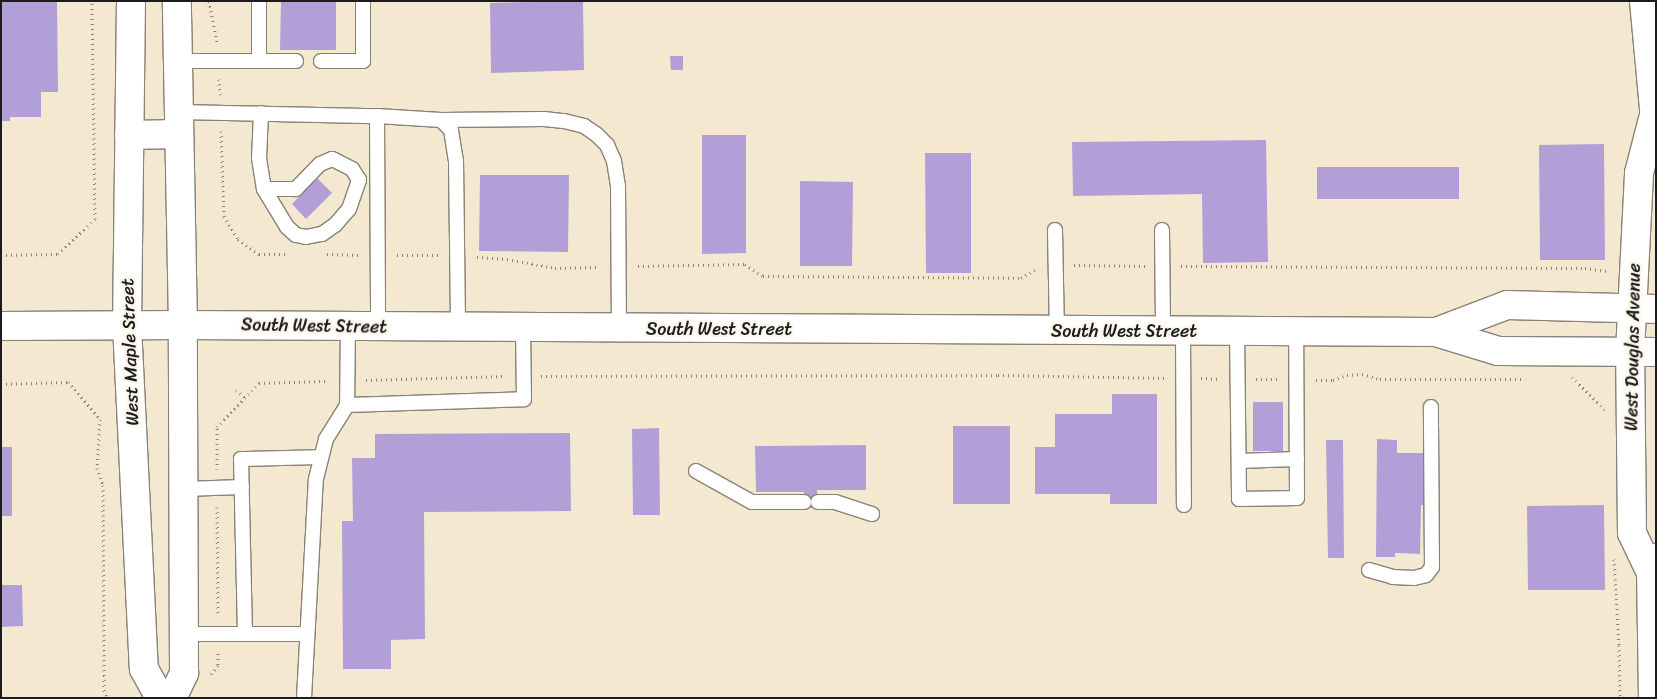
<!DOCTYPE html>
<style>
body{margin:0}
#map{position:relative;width:1657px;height:699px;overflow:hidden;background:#f5e8d1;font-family:Sriracha,sans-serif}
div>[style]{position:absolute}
.building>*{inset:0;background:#b29fd7}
.path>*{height:3px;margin-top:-1.5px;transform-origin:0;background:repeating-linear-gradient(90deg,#888276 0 1px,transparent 0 5px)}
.roads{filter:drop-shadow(1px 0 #888276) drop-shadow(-1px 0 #888276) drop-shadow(0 1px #888276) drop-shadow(0 -1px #888276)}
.lane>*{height:14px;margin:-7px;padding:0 7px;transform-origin:7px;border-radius:7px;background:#fff}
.secondary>*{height:28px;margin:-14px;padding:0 14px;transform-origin:14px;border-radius:14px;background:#fff}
span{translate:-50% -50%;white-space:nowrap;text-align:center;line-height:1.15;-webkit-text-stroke:5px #fbf7ec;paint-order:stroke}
.street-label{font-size:18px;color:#1c1c1c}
.frame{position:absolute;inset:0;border:2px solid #1c1c1c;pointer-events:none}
</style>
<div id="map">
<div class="building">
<div style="clip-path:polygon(1px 1px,57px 1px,58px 92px,41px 92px,41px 117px,10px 117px,10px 121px,1px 121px)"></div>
<div style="clip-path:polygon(281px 1px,336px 1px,336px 50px,280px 50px)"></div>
<div style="clip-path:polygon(583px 1px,584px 70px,491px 73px,490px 3px)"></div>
<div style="clip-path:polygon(670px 56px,683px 56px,683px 70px,671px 70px)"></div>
<div style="clip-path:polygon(702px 135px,746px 135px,746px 253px,702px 254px)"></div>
<div style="clip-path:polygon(1266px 140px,1268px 262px,1203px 263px,1202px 194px,1073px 196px,1072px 142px)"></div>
<div style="clip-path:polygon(1604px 144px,1605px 260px,1540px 260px,1539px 145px)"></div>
<div style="clip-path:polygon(925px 153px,971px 153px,971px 273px,926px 273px)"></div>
<div style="clip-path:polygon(1317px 167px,1459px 167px,1459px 199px,1317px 199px)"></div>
<div style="clip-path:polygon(480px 175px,569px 175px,568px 252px,479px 251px)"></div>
<div style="clip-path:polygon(317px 178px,332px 193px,306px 219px,292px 204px)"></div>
<div style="clip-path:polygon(800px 181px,853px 182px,852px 266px,800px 266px)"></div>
<div style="clip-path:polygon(1112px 394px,1157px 394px,1157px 504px,1110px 504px,1110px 494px,1035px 494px,1035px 447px,1055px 447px,1055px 414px,1112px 414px)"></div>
<div style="clip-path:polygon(1253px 402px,1283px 402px,1283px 451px,1253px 451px)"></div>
<div style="clip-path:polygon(953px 426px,1010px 426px,1010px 504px,953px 504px)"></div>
<div style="clip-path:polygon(659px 428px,660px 515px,633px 515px,632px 429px)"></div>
<div style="clip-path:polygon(570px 433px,571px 511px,424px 512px,425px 639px,391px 640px,391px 669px,343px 669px,342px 521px,353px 521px,352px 458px,375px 458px,375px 434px)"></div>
<div style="clip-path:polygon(1377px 439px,1397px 440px,1397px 453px,1425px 453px,1425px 505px,1421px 505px,1420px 554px,1395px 553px,1395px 557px,1376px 557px)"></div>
<div style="clip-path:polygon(1326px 440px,1343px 440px,1344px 558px,1328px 558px)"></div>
<div style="clip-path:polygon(866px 445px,866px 490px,817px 490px,818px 508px,804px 508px,804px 492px,756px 492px,755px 446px)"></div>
<div style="clip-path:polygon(1px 447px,12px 447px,12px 516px,1px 516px)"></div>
<div style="clip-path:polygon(1604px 505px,1605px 590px,1528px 590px,1527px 506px)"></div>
<div style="clip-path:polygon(1px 585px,22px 585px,23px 626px,1px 627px)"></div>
</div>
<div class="path">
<div style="left:209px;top:1px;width:42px;rotate:79deg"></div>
<div style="left:219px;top:79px;width:16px;rotate:86deg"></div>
<div style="left:221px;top:131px;width:85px;rotate:88deg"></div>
<div style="left:224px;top:216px;width:27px;rotate:59deg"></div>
<div style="left:238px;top:239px;width:26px;rotate:36deg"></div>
<div style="left:259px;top:254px;width:29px"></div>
<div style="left:327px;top:254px;width:31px;rotate:2deg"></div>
<div style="left:1px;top:255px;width:57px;rotate:-1deg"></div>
<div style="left:58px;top:254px;width:51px;rotate:-43.4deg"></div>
<div style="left:95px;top:219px;width:218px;rotate:-90.8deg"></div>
<div style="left:397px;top:255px;width:41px"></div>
<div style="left:477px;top:257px;width:30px;rotate:4deg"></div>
<div style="left:507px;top:259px;width:49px;rotate:10.6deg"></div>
<div style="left:555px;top:268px;width:44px;rotate:-1.3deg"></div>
<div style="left:1074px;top:265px;width:71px;rotate:0.8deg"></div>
<div style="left:638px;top:266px;width:107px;rotate:-1.1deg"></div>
<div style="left:745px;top:264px;width:22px;rotate:34deg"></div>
<div style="left:763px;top:276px;width:258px;rotate:0.4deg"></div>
<div style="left:1021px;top:278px;width:17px;rotate:-31deg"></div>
<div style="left:1181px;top:266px;width:404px;rotate:0.3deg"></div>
<div style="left:1585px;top:268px;width:22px;rotate:8deg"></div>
<div style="left:541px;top:376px;width:457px;rotate:-0.1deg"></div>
<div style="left:998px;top:375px;width:167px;rotate:1deg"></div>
<div style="left:1572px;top:377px;width:47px;rotate:45deg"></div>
<div style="left:1201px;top:378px;width:19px;rotate:3deg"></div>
<div style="left:1256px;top:379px;width:21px"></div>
<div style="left:366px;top:380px;width:139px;rotate:-1.6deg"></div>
<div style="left:1316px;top:380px;width:17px"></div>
<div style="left:1333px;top:380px;width:15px;rotate:-20deg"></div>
<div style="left:1347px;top:375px;width:15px;rotate:-4deg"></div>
<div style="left:1362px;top:374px;width:19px;rotate:16deg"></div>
<div style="left:1380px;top:379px;width:143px"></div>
<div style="left:1px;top:384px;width:67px;rotate:-1.7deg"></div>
<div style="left:68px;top:382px;width:49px;rotate:49.1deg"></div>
<div style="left:100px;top:419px;width:49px;rotate:93.5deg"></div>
<div style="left:97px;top:468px;width:18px;rotate:71deg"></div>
<div style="left:103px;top:485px;width:205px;rotate:89.7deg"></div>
<div style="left:104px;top:690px;width:9px;rotate:69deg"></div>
<div style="left:236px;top:390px;width:11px;rotate:38deg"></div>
<div style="left:217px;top:469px;width:42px;rotate:-90deg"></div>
<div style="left:217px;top:427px;width:61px;rotate:-46.3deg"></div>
<div style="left:259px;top:383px;width:68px;rotate:-1.7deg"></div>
<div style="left:217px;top:507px;width:109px;rotate:89.5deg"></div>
<div style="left:1614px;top:559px;width:86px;rotate:86.7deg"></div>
<div style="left:1619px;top:645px;width:53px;rotate:88.9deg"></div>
<div style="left:211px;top:674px;width:11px;rotate:-52deg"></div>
<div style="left:218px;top:665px;width:13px;rotate:-90deg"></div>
</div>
<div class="roads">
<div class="lane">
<div style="left:259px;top:1px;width:60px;rotate:90deg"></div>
<div style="left:178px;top:61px;width:118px"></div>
<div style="left:321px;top:61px;width:42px"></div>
<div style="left:363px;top:61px;width:60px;rotate:-90deg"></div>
<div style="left:179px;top:112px;width:198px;rotate:1.2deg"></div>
<div style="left:377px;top:116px;width:211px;rotate:89.7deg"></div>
<div style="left:261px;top:113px;width:45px;rotate:92.5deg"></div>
<div style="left:259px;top:158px;width:31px;rotate:81deg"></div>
<div style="left:264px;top:189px;width:44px;rotate:58.8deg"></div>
<div style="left:287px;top:227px;width:12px;rotate:42deg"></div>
<div style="left:296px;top:235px;width:10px;rotate:11deg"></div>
<div style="left:306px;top:237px;width:16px;rotate:-11deg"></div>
<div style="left:322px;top:234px;width:16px;rotate:-35deg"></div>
<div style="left:335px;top:225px;width:21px;rotate:-49deg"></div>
<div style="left:349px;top:209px;width:31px;rotate:-71deg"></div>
<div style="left:359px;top:180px;width:13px;rotate:-122deg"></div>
<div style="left:352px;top:169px;width:22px;rotate:-153deg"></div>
<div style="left:332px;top:159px;width:13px;rotate:157deg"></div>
<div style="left:320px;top:164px;width:35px;rotate:134deg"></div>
<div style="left:296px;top:189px;width:32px;rotate:180deg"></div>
<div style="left:377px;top:116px;width:64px;rotate:3.6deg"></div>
<div style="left:441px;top:120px;width:14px;rotate:45deg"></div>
<div style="left:451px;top:130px;width:30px;rotate:81deg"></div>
<div style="left:456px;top:160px;width:168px;rotate:89.3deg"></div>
<div style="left:441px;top:120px;width:103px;rotate:-0.6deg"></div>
<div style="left:544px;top:119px;width:20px;rotate:6deg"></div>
<div style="left:564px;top:121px;width:21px;rotate:14deg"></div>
<div style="left:584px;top:126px;width:14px;rotate:34deg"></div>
<div style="left:596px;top:134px;width:16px;rotate:45deg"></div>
<div style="left:607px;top:145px;width:17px;rotate:66deg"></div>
<div style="left:614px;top:161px;width:25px;rotate:81deg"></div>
<div style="left:618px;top:186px;width:142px;rotate:89.6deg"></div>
<div style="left:1055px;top:230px;width:101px;rotate:88.9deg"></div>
<div style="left:1162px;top:230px;width:101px;rotate:89.4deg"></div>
<div style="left:348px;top:327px;width:78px;rotate:90.7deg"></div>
<div style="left:347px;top:405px;width:177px;rotate:-1.9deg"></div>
<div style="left:524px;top:399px;width:71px;rotate:-90.8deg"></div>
<div style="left:1183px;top:331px;width:174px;rotate:89.7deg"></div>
<div style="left:1237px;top:331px;width:168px;rotate:89.3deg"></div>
<div style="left:1239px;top:499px;width:58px;rotate:-1deg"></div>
<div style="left:1297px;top:498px;width:167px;rotate:-90.3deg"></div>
<div style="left:1239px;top:461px;width:58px;rotate:-2deg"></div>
<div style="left:696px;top:471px;width:64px;rotate:29deg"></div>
<div style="left:752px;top:502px;width:52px"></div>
<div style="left:184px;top:489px;width:58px;rotate:-2deg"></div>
<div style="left:818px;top:502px;width:17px"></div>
<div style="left:835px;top:502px;width:39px;rotate:18deg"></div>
<div style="left:1369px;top:570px;width:25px;rotate:16deg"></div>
<div style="left:1393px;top:577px;width:21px;rotate:3deg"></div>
<div style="left:1414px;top:578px;width:12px;rotate:-14deg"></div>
<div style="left:1426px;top:575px;width:10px;rotate:-53deg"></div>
<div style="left:1432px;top:567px;width:160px;rotate:-90.4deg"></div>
<div style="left:184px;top:634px;width:123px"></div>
<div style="left:245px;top:634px;width:175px;rotate:-91.3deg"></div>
<div style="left:241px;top:459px;width:80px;rotate:-1.4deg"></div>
<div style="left:304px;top:698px;width:219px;rotate:-86.9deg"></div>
<div style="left:316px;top:479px;width:41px;rotate:-76deg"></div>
<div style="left:326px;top:439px;width:40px;rotate:-58deg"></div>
</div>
<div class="secondary">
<div style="left:131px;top:1px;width:324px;rotate:90.7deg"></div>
<div style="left:127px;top:325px;width:344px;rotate:87.2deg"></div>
<div style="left:144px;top:669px;width:33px;rotate:61deg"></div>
<div style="left:1644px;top:1px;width:130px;rotate:84.7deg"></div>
<div style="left:129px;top:135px;width:50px;rotate:-1.1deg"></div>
<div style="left:1px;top:326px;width:182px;rotate:-0.3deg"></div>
<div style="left:183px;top:325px;width:1253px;rotate:0.32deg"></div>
<div style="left:1436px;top:332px;width:65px;rotate:17deg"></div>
<div style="left:1498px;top:351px;width:158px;rotate:0.4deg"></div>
<div style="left:1436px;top:332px;width:76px;rotate:-20.8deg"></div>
<div style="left:1507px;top:305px;width:149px;rotate:1.5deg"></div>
<div style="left:1651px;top:573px;width:44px;rotate:-115.4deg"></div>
<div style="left:1632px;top:533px;width:181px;rotate:-90.6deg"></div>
<div style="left:1630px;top:352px;width:179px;rotate:-87.1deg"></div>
<div style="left:1639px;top:173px;width:56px;rotate:-75.5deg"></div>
<div style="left:172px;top:698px;width:28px;rotate:-64deg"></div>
<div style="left:184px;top:673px;width:348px;rotate:-90.2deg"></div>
<div style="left:183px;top:325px;width:324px;rotate:-91.1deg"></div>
<div style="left:1653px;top:698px;width:125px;rotate:-90.9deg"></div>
<div style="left:1651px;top:573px;width:16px;rotate:-72deg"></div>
</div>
</div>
<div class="street-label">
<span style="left:314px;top:326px;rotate:1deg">South West Street</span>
<span style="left:719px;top:329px">South West Street</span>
<span style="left:1124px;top:331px">South West Street</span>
<span style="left:1633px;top:347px;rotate:-89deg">West Douglas Avenue</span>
<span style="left:130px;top:352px;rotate:-92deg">West Maple Street</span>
</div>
<div class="frame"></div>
</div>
